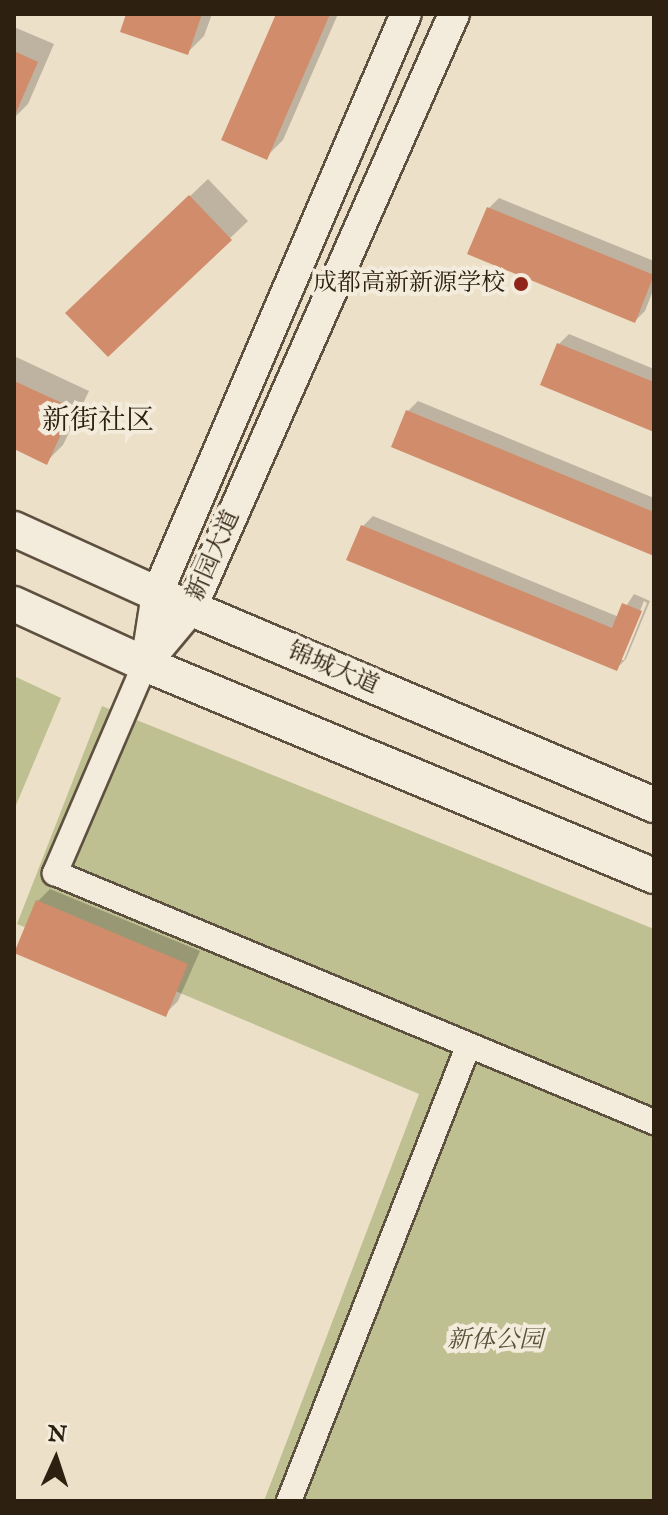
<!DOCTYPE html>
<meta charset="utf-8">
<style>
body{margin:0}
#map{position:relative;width:668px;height:1515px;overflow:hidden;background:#ede0c8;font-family:"IM FELL English","Noto Serif SC",serif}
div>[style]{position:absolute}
.green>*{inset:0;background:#bfc091}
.shadow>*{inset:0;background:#0003}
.building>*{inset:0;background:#d08c6b}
.roads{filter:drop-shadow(2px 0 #5e503f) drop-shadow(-2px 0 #5e503f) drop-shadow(0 2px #5e503f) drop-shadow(0 -2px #5e503f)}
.minor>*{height:24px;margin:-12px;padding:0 12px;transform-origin:12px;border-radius:12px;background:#f3ebdb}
.tertiary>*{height:30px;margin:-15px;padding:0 15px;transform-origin:15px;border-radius:15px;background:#f3ebdb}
.secondary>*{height:34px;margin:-17px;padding:0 17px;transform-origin:17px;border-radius:17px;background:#f3ebdb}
.dots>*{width:22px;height:22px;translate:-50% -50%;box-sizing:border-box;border:4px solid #f3ebdb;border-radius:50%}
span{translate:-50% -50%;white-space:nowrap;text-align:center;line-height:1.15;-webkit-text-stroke:8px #f3ebdb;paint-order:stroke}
.poi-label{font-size:24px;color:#2e2011}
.right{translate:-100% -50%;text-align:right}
.street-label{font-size:24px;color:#2e2011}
.park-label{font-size:24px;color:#5a5037;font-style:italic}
.quarter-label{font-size:28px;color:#2e2011}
.frame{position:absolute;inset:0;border:16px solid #2e2011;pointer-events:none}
.north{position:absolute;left:16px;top:1419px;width:80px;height:80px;-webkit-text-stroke:6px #f3ebdb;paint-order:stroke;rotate:3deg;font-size:22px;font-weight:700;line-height:32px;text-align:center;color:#2e2011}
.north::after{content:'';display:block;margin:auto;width:28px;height:36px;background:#2e2011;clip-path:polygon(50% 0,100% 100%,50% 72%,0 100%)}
</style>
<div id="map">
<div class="green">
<div style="clip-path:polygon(14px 676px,61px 698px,14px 810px)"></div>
<div style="clip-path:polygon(102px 706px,654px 929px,654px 1501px,264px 1501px,419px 1094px,17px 924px)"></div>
</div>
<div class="shadow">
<div style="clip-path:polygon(129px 14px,212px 14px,204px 36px,187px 53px)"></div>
<div style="clip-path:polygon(278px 14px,338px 14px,283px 140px,266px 157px)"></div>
<div style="clip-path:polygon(14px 27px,54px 44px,28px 104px,14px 118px)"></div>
<div style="clip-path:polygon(208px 179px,248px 221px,108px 355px,85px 296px)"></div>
<div style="clip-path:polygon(499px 198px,654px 261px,654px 288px,645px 311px,635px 321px,489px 208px)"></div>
<div style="clip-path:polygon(569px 334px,654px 369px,654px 430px,559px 344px)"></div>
<div style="clip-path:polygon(14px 356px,89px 391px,63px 445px,46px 462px,14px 447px)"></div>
<div style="clip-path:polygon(418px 401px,654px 498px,654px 553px,408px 411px)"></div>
<div style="clip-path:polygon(evenodd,373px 516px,619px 617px,634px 594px,650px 601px,626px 659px,616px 669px,363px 526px,373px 516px,644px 601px,647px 603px,624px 660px,620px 660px,644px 601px)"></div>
<div style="clip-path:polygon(50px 889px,200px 951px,178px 1001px,165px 1014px,37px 902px)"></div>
</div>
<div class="building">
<div style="clip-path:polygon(126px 14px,202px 14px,188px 55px,120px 32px)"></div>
<div style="clip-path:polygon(276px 14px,330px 14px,267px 160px,221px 140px)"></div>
<div style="clip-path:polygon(14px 51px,38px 62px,14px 117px)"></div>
<div style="clip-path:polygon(189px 195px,232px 240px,108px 357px,65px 313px)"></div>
<div style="clip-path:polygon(487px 207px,654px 275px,635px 323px,467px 254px)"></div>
<div style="clip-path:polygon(557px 343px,654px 382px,654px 432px,540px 385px)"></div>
<div style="clip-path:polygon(14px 381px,73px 408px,47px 465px,14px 449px)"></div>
<div style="clip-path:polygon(406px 410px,654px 512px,654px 556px,391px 447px)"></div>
<div style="clip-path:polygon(361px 525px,612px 628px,622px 603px,642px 611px,617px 671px,346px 560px)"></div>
<div style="clip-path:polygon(36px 900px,188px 964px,166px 1017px,14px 953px)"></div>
</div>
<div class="roads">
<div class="minor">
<div style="left:145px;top:664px;width:228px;rotate:113.3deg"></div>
<div style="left:55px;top:873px;width:649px;rotate:22.57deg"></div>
<div style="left:289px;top:1501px;width:489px;rotate:-68.5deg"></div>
</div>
<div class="tertiary">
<div style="left:145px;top:664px;width:72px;rotate:-50.1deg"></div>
<div style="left:191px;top:609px;width:651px;rotate:-66.15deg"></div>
<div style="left:146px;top:664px;width:71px;rotate:-81.1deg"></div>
<div style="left:157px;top:594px;width:631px;rotate:-66.77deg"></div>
</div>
<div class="secondary">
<div style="left:14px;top:529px;width:157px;rotate:24.4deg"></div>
<div style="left:157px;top:594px;width:540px;rotate:23deg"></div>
<div style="left:14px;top:604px;width:144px;rotate:24.6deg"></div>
<div style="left:145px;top:664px;width:551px;rotate:22.61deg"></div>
</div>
</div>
<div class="dots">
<div style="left:521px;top:284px;background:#8f2418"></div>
</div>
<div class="poi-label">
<span class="right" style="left:505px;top:284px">成都高新新源学校</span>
</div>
<div class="street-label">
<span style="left:214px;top:556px;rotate:-66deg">新园大道</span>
<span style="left:333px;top:669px;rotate:23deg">锦城大道</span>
</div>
<div class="park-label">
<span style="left:495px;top:1341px">新体公园</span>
</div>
<div class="quarter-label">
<span style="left:98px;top:422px">新街社区</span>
</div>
<div class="frame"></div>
<div class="north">N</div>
</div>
